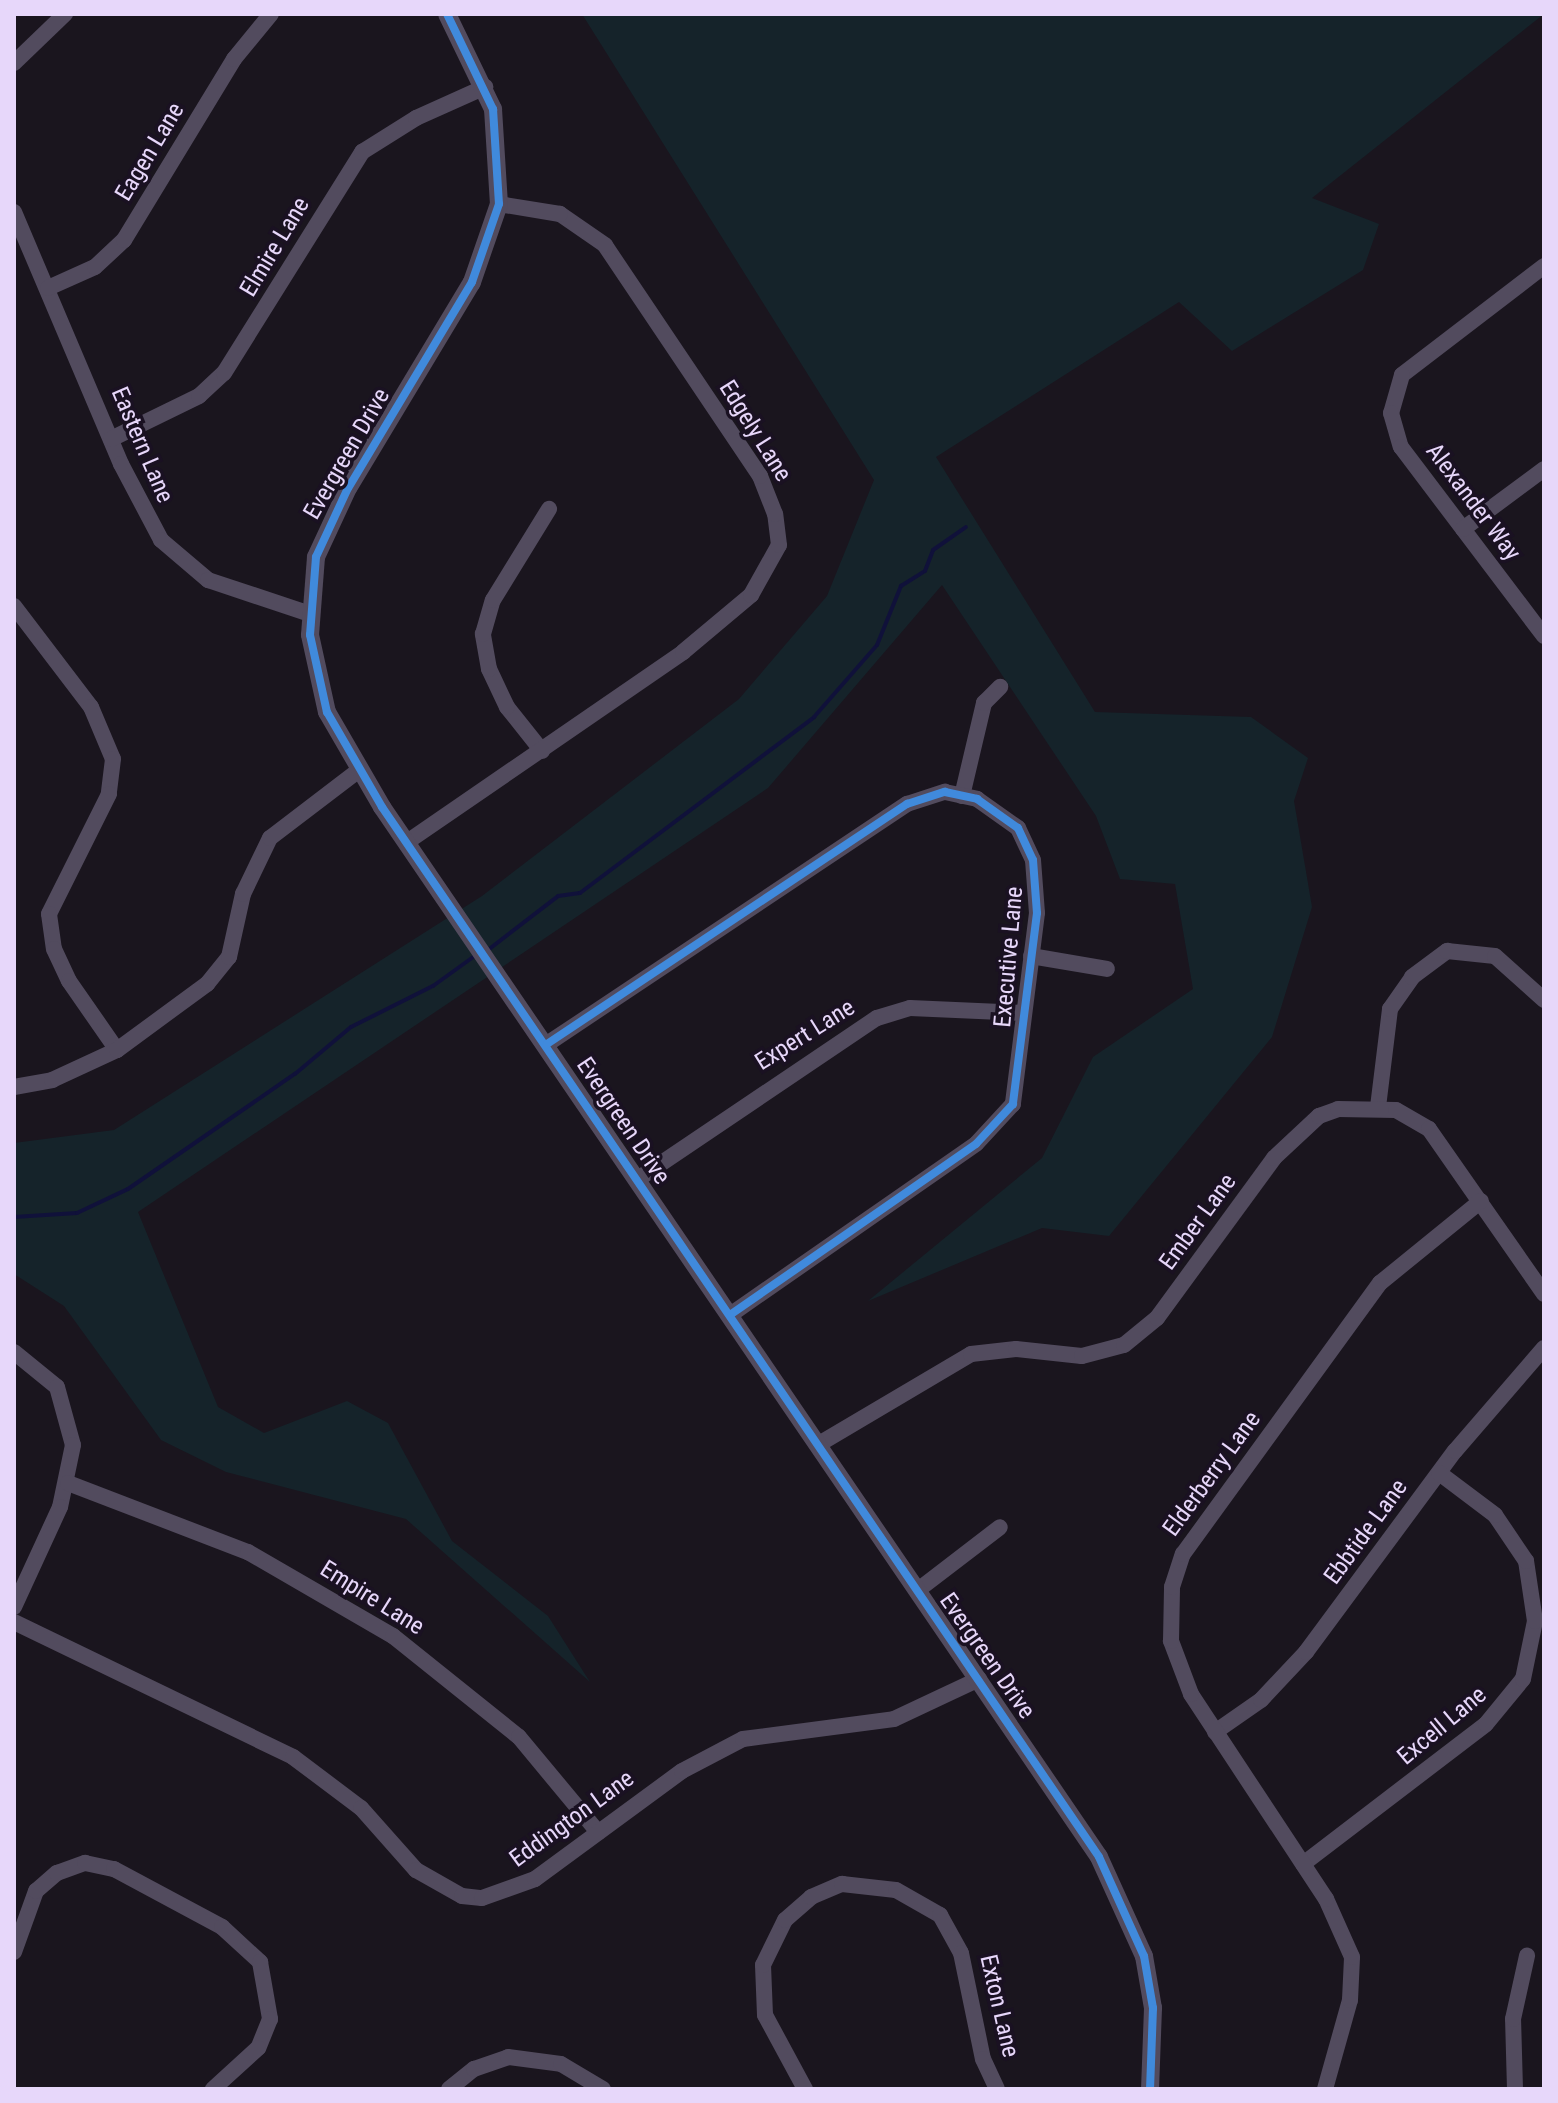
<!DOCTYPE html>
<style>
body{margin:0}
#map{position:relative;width:1558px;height:2103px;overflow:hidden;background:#1a151e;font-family:"Roboto Condensed",sans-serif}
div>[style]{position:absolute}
.green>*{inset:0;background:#15232a}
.stream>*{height:4px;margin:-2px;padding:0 2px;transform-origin:2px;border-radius:2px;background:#10113a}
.minor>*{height:16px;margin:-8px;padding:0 8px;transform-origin:8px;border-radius:8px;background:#524b5e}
.tertiary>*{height:18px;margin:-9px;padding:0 9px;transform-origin:9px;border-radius:9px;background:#524b5e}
.cycleway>*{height:8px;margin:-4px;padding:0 4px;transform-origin:4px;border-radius:4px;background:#408adc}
span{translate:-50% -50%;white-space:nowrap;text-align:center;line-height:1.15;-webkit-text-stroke:7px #1a1122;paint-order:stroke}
.street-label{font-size:24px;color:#e7d7fa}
.frame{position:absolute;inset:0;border:16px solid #e7d7fa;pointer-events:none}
</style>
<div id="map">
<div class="green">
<div style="clip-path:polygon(582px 14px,1544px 14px,1312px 198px,1379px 224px,1363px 270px,1232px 351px,1179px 302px,936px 457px,1095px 712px,1251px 717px,1308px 758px,1294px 801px,1312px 907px,1272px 1037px,1109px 1236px,1042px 1228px,868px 1301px,1042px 1158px,1093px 1057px,1193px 989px,1175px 884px,1120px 879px,1096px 816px,942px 585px,768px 788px,138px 1212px,218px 1407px,264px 1433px,347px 1401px,388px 1423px,452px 1541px,548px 1616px,590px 1682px,406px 1519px,226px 1472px,161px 1440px,64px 1306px,14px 1274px,14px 1143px,114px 1130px,482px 896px,739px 699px,827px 596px,874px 480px)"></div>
</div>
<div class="stream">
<div style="left:488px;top:950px;width:88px;rotate:-37.6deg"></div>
<div style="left:558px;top:896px;width:22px;rotate:-8deg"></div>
<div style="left:580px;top:893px;width:293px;rotate:-36.9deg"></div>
<div style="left:814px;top:717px;width:96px;rotate:-48.8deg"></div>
<div style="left:877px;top:645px;width:64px;rotate:-67.9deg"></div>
<div style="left:901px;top:586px;width:28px;rotate:-32deg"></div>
<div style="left:925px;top:571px;width:22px;rotate:-69deg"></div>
<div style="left:933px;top:550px;width:40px;rotate:-34.9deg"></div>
<div style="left:14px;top:1217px;width:63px;rotate:-3.6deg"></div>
<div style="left:77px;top:1213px;width:56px;rotate:-25.2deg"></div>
<div style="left:128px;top:1189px;width:203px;rotate:-34.6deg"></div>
<div style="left:295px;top:1074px;width:73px;rotate:-40deg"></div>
<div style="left:351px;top:1027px;width:92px;rotate:-26.6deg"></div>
<div style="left:433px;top:986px;width:53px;rotate:-35.8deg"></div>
</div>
<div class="minor">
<div style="left:14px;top:63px;width:71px;rotate:-43.9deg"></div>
<div style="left:14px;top:212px;width:274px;rotate:67deg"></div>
<div style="left:121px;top:464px;width:86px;rotate:62.2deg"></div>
<div style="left:161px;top:540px;width:62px;rotate:40.4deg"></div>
<div style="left:208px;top:580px;width:108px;rotate:18.4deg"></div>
<div style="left:1544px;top:266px;width:179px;rotate:142.5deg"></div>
<div style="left:1402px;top:375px;width:40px;rotate:106deg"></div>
<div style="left:1391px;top:413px;width:35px;rotate:74deg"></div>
<div style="left:1401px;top:447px;width:237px;rotate:52.9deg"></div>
<div style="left:48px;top:288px;width:51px;rotate:-24.1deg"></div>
<div style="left:95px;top:267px;width:40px;rotate:-43deg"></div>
<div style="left:124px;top:240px;width:212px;rotate:-58.7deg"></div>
<div style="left:234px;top:59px;width:58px;rotate:-50.6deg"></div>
<div style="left:111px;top:439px;width:98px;rotate:-26deg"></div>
<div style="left:199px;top:396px;width:34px;rotate:-43deg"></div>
<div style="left:224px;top:373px;width:261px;rotate:-58deg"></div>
<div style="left:362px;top:152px;width:64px;rotate:-32.2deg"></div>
<div style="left:416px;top:118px;width:76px;rotate:-24.2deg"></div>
<div style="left:1463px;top:529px;width:101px;rotate:-36.5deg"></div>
<div style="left:14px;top:606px;width:127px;rotate:52.7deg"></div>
<div style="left:91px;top:707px;width:56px;rotate:67.1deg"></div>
<div style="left:113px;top:759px;width:35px;rotate:97deg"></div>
<div style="left:109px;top:794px;width:134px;rotate:116.6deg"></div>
<div style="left:49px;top:914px;width:35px;rotate:82deg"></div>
<div style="left:54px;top:949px;width:35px;rotate:65deg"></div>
<div style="left:69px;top:981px;width:84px;rotate:55.2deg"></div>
<div style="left:542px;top:751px;width:56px;rotate:-128.5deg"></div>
<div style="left:507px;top:707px;width:42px;rotate:-115.3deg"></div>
<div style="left:489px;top:669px;width:36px;rotate:-100deg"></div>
<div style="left:483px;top:634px;width:35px;rotate:-74deg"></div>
<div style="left:493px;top:600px;width:107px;rotate:-58.4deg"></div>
<div style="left:962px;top:796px;width:96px;rotate:-76.7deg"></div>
<div style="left:984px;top:703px;width:23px;rotate:-45deg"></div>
<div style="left:407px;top:842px;width:335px;rotate:-34.5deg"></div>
<div style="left:683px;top:652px;width:89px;rotate:-40deg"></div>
<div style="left:751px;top:595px;width:57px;rotate:-60.8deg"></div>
<div style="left:779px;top:545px;width:31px;rotate:-97deg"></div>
<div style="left:775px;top:514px;width:41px;rotate:-111.5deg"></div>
<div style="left:760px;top:476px;width:278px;rotate:-123.9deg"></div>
<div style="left:605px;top:245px;width:55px;rotate:-145.4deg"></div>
<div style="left:560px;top:214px;width:62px;rotate:-170.7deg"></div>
<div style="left:1031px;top:956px;width:77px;rotate:9.7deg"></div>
<div style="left:547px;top:1044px;width:433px;rotate:-33.7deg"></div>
<div style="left:907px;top:804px;width:40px;rotate:-18deg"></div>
<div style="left:945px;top:792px;width:33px;rotate:12deg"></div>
<div style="left:977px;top:799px;width:50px;rotate:35.3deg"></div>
<div style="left:1018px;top:828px;width:35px;rotate:65deg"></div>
<div style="left:1033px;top:860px;width:53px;rotate:85.7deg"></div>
<div style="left:1037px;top:913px;width:193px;rotate:97.2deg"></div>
<div style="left:1013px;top:1104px;width:54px;rotate:132.8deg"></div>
<div style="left:976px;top:1144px;width:298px;rotate:145.2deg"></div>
<div style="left:14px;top:1087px;width:39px;rotate:-10deg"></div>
<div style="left:52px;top:1080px;width:72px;rotate:-24.8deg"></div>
<div style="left:117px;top:1050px;width:112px;rotate:-36.3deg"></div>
<div style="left:207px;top:984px;width:35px;rotate:-51deg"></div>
<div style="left:229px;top:957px;width:65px;rotate:-77.5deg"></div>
<div style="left:243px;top:894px;width:62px;rotate:-64.3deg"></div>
<div style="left:270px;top:838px;width:111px;rotate:-37.3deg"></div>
<div style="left:1378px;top:1107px;width:99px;rotate:-83deg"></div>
<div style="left:1390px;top:1009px;width:39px;rotate:-55deg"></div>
<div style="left:1412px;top:977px;width:44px;rotate:-36.6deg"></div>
<div style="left:1447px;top:951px;width:48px;rotate:5.9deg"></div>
<div style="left:1495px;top:956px;width:66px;rotate:41.9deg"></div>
<div style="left:638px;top:1179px;width:288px;rotate:-34deg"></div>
<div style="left:877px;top:1018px;width:34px;rotate:-17deg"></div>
<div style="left:910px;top:1008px;width:114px;rotate:2.5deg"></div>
<div style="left:14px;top:1352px;width:55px;rotate:39.1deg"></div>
<div style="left:57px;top:1387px;width:60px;rotate:74.6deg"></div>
<div style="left:73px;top:1445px;width:63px;rotate:101.8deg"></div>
<div style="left:60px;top:1507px;width:110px;rotate:114.7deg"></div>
<div style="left:819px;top:1444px;width:177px;rotate:-30.6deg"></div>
<div style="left:971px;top:1354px;width:45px;rotate:-6.3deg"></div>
<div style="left:1016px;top:1349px;width:66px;rotate:6.1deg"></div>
<div style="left:1082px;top:1356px;width:43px;rotate:-14.7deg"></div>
<div style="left:1124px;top:1345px;width:43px;rotate:-39.3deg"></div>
<div style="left:1157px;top:1318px;width:198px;rotate:-53.8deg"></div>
<div style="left:1274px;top:1158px;width:62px;rotate:-43deg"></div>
<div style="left:1319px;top:1116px;width:20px;rotate:-20deg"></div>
<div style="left:1338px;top:1109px;width:58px;rotate:1deg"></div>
<div style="left:1396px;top:1110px;width:38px;rotate:30deg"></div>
<div style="left:1429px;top:1129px;width:201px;rotate:55.1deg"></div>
<div style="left:68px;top:1483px;width:193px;rotate:21deg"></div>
<div style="left:248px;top:1552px;width:168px;rotate:30.1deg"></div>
<div style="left:393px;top:1636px;width:161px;rotate:38.7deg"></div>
<div style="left:519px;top:1737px;width:124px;rotate:50.3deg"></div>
<div style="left:918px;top:1590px;width:103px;rotate:-37.5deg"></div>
<div style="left:14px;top:1622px;width:310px;rotate:25.8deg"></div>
<div style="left:293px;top:1757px;width:85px;rotate:36.9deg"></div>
<div style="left:361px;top:1808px;width:83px;rotate:48.4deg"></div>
<div style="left:416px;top:1870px;width:53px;rotate:29.5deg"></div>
<div style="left:462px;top:1896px;width:20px;rotate:6deg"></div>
<div style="left:482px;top:1898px;width:56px;rotate:-19.7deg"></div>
<div style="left:535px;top:1879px;width:182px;rotate:-36.3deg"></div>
<div style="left:682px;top:1771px;width:69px;rotate:-27.7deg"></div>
<div style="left:743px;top:1739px;width:152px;rotate:-7.5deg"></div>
<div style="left:894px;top:1719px;width:94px;rotate:-25.2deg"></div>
<div style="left:1215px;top:1732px;width:56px;rotate:-34.8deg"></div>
<div style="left:1261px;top:1700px;width:66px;rotate:-46.8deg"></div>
<div style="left:1306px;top:1652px;width:250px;rotate:-53.5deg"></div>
<div style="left:1455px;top:1451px;width:136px;rotate:-49.2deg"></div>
<div style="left:1303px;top:1864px;width:230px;rotate:-37.4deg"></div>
<div style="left:1486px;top:1724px;width:58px;rotate:-50.6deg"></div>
<div style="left:1523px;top:1679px;width:59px;rotate:-78.3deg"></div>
<div style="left:1535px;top:1621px;width:61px;rotate:-98.5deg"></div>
<div style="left:1526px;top:1561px;width:55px;rotate:-124deg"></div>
<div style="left:1495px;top:1515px;width:70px;rotate:-143.1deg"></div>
<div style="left:14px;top:1952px;width:65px;rotate:-70.2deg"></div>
<div style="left:36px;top:1891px;width:28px;rotate:-41deg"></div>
<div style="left:57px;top:1873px;width:30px;rotate:-20deg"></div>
<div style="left:85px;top:1863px;width:30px;rotate:12deg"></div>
<div style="left:114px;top:1869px;width:123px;rotate:28.2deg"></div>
<div style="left:222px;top:1927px;width:52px;rotate:42.6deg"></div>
<div style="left:260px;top:1962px;width:58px;rotate:80deg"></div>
<div style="left:270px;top:2019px;width:31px;rotate:112deg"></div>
<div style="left:258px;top:2048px;width:61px;rotate:137.7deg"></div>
<div style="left:449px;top:2089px;width:32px;rotate:-39deg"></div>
<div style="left:474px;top:2069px;width:36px;rotate:-19deg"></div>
<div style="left:508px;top:2057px;width:53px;rotate:7.5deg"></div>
<div style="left:561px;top:2064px;width:49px;rotate:30.8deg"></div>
<div style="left:805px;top:2089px;width:84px;rotate:-118.4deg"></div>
<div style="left:765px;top:2015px;width:50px;rotate:-92.3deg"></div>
<div style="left:763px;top:1965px;width:50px;rotate:-63.9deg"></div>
<div style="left:785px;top:1920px;width:35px;rotate:-41deg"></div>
<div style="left:811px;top:1897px;width:34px;rotate:-23deg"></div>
<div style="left:842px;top:1884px;width:54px;rotate:6.3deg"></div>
<div style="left:896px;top:1890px;width:51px;rotate:29.6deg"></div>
<div style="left:940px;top:1915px;width:43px;rotate:61.1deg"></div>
<div style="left:961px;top:1953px;width:108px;rotate:78.3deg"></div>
<div style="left:983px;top:2059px;width:33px;rotate:65deg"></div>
<div style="left:1325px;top:2089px;width:92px;rotate:-74.3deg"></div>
<div style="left:1350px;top:2000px;width:43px;rotate:-87.3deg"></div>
<div style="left:1352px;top:1957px;width:64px;rotate:-114.1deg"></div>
<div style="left:1326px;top:1899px;width:245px;rotate:-123.4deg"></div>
<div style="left:1191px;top:1694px;width:57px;rotate:-110.7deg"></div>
<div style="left:1171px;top:1641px;width:54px;rotate:-88.9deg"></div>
<div style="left:1172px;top:1587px;width:35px;rotate:-72deg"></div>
<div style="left:1183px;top:1554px;width:335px;rotate:-54deg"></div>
<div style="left:1380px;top:1283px;width:130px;rotate:-39.1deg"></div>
<div style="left:1515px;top:2089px;width:70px;rotate:-91.6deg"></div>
<div style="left:1513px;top:2019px;width:65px;rotate:-77.5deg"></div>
</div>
<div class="tertiary">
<div style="left:447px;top:14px;width:106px;rotate:64.2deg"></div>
<div style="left:493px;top:109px;width:95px;rotate:86.4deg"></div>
<div style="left:499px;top:204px;width:83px;rotate:109.1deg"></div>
<div style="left:472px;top:282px;width:240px;rotate:121deg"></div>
<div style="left:348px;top:488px;width:76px;rotate:114.9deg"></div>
<div style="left:316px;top:557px;width:78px;rotate:94.4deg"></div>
<div style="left:310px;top:635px;width:79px;rotate:77.6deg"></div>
<div style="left:327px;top:712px;width:110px;rotate:59.9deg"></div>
<div style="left:382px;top:807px;width:1271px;rotate:55.67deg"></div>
<div style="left:1099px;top:1857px;width:109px;rotate:65.6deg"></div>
<div style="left:1144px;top:1956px;width:53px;rotate:80.2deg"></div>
<div style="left:1153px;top:2008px;width:81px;rotate:92.1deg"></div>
</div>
<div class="cycleway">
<div style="left:447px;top:14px;width:106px;rotate:64.2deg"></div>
<div style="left:493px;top:109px;width:95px;rotate:86.4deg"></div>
<div style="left:499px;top:204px;width:83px;rotate:109.1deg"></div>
<div style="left:472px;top:282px;width:240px;rotate:121deg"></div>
<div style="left:348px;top:488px;width:76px;rotate:114.9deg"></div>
<div style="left:316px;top:557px;width:78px;rotate:94.4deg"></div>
<div style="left:310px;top:635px;width:79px;rotate:77.6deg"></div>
<div style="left:327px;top:712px;width:110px;rotate:59.9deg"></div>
<div style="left:382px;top:807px;width:1271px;rotate:55.67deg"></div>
<div style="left:1099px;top:1857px;width:109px;rotate:65.6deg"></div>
<div style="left:1144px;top:1956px;width:53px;rotate:80.2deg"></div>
<div style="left:1153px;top:2008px;width:81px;rotate:92.1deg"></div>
<div style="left:547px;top:1044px;width:433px;rotate:-33.7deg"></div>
<div style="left:907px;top:804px;width:40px;rotate:-18deg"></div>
<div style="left:945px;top:792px;width:33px;rotate:12deg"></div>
<div style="left:977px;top:799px;width:50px;rotate:35.3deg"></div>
<div style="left:1018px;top:828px;width:35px;rotate:65deg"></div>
<div style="left:1033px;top:860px;width:53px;rotate:85.7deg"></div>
<div style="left:1037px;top:913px;width:193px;rotate:97.2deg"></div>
<div style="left:1013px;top:1104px;width:54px;rotate:132.8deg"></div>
<div style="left:976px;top:1144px;width:298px;rotate:145.2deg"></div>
</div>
<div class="street-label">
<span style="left:150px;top:152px;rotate:-59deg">Eagen Lane</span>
<span style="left:275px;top:247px;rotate:-59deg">Elmire Lane</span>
<span style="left:755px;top:431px;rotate:58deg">Edgely Lane</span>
<span style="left:142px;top:445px;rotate:67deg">Eastern Lane</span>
<span style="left:347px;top:454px;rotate:-60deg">Evergreen Drive</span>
<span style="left:1473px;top:502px;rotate:53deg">Alexander Way</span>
<span style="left:1009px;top:957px;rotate:-85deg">Executive Lane</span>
<span style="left:805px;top:1035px;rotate:-32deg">Expert Lane</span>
<span style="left:623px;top:1121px;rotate:56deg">Evergreen Drive</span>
<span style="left:1198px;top:1222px;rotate:-54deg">Ember Lane</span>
<span style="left:1212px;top:1474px;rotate:-54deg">Elderberry Lane</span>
<span style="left:1366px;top:1532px;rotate:-54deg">Ebbtide Lane</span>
<span style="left:372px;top:1598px;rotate:32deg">Empire Lane</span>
<span style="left:987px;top:1656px;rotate:55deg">Evergreen Drive</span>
<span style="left:1442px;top:1726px;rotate:-40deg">Excell Lane</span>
<span style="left:572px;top:1819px;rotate:-36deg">Eddington Lane</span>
<span style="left:999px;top:2006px;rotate:77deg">Exton Lane</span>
</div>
<div class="frame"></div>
</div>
